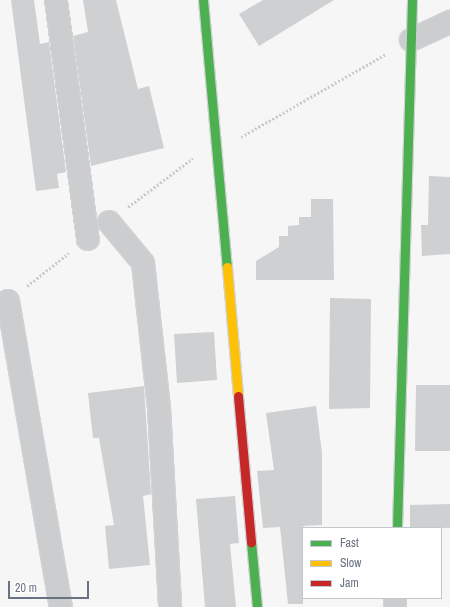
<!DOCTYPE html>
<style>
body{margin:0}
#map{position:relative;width:450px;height:607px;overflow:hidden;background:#f6f6f6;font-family:"Archivo Narrow",sans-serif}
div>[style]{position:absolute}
.building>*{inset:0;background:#cfd0d1}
.path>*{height:2.5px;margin-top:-1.25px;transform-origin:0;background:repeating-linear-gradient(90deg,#cbcbcc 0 2px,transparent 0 4px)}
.roads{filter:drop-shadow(1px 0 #d2d3d4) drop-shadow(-1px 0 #d2d3d4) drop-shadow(0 1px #d2d3d4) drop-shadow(0 -1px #d2d3d4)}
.street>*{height:22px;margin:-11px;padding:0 11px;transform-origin:11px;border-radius:11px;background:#cccdcf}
.fast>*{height:9px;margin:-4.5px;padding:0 4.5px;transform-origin:4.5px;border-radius:4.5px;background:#4caf50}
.slow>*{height:9px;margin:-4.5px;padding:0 4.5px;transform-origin:4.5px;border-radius:4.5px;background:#ffc107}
.jam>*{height:9px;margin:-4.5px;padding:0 4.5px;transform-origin:4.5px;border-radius:4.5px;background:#c62828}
span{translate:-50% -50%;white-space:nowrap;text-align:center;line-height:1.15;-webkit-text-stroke:4px #fff;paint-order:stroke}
.legend{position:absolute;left:302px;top:527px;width:140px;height:72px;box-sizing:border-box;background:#fff;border:1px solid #c3c7cd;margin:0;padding:5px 7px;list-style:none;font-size:12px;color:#697283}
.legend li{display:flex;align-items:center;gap:8px;height:20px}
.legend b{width:20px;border:1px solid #c3c7cd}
.scale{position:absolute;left:8px;top:581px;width:81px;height:18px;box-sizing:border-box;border:2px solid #697283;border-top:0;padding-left:5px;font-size:12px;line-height:14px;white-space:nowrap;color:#697283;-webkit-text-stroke:3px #fff;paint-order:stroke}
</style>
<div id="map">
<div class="building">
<div style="clip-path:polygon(11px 0,34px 0,40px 44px,49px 42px,66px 172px,57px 174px,59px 188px,36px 191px)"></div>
<div style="clip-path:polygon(83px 0,116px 0,138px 89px,149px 86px,164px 148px,91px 166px,73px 36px,88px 32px)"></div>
<div style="clip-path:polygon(263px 0,334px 0,259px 46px,239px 14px)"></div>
<div style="clip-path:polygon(429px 176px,450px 177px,450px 254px,422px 256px,421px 225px,428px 225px)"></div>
<div style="clip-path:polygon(311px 199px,333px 199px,334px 280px,256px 280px,256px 261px,279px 247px,279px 236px,288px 236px,288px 226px,299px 225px,299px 217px,311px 217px)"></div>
<div style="clip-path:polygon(330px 298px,371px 299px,370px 408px,329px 409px)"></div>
<div style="clip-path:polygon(214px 332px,217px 380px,177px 383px,174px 334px)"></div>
<div style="clip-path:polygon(416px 385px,450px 385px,450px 451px,415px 451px)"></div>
<div style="clip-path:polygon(144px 386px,151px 494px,143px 496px,150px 565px,109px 569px,105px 526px,114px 525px,99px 438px,93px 438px,88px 393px)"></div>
<div style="clip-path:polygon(316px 406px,322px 453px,322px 525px,303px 526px,303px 604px,288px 604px,280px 527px,263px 528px,257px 471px,274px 470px,266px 413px)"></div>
<div style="clip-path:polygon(235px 496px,239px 543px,230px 544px,236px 607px,205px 607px,196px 499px)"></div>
<div style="clip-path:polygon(450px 504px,450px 528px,410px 528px,410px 505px)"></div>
</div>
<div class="path">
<div style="left:241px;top:137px;width:167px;rotate:-29.8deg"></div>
<div style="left:128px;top:207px;width:81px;rotate:-37deg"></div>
<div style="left:27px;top:286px;width:53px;rotate:-38.2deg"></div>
</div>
<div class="roads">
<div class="street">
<div style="left:56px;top:0;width:241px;rotate:82.4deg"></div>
<div style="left:411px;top:40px;width:43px;rotate:-24.8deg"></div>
<div style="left:109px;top:222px;width:53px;rotate:50.3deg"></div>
<div style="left:143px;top:263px;width:146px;rotate:83.7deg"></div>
<div style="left:159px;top:408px;width:199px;rotate:86.8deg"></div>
<div style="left:0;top:306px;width:9px;rotate:-32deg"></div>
<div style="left:8px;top:301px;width:311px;rotate:80.2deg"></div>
<div style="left:395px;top:607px;width:9px;rotate:-90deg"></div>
</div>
<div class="fast">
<div style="left:203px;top:0;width:268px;rotate:84.9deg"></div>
<div style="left:397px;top:528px;width:528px;rotate:-88.37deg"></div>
<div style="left:251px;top:542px;width:65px;rotate:84.7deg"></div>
</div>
<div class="slow">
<div style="left:227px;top:267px;width:129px;rotate:85.1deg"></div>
</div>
<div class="jam">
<div style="left:238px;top:396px;width:147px;rotate:84.9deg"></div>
</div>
</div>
<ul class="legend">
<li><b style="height:5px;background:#4caf50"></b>Fast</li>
<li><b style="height:5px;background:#ffc107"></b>Slow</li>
<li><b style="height:5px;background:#c62828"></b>Jam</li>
</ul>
<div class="scale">20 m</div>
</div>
